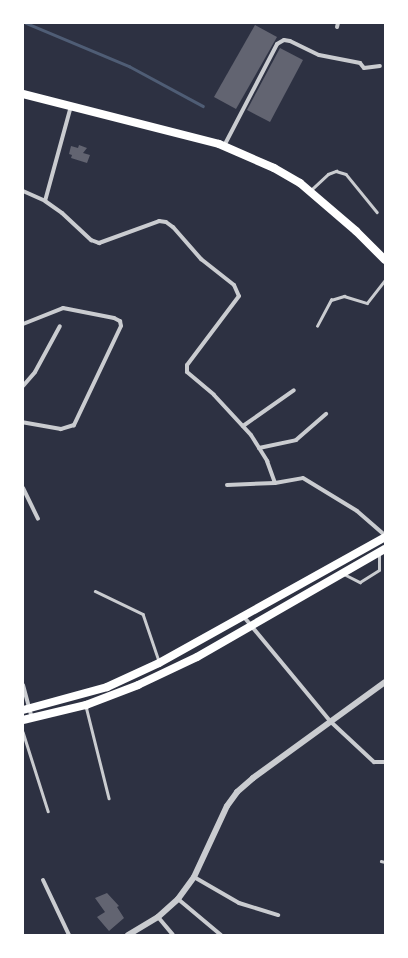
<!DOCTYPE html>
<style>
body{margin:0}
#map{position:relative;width:408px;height:958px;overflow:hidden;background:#2d3142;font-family:Jost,sans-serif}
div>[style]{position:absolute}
.stream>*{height:2.5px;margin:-1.25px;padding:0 1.25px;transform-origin:1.25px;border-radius:1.25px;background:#4f5d75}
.building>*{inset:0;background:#626471}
.service>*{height:2.5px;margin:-1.25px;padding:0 1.25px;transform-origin:1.25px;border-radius:1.25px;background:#caccd0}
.minor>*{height:4px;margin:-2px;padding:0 2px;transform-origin:2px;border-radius:2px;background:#caccd0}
.tertiary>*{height:6px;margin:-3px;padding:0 3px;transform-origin:3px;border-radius:3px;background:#caccd0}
.primary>*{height:8px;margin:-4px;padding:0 4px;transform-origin:4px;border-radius:4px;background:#fff}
.trunk>*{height:8px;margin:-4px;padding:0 4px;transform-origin:4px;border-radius:4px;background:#fff}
span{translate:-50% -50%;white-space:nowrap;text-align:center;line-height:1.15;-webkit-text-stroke:4px #fff;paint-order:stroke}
.frame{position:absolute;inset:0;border:24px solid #fff;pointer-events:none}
</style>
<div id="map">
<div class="stream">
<div style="left:26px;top:23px;width:112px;rotate:22.7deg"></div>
<div style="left:129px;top:66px;width:84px;rotate:28.4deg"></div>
</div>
<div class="building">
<div style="clip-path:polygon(255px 25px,277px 37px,236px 109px,214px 97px)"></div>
<div style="clip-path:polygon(280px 48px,303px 60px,270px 122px,247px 110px)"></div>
<div style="clip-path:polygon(79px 145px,87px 148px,83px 153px,90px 155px,87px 163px,71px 158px,72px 155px,69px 154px,71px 146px,78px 148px)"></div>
<div style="clip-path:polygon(107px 893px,119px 906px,117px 907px,124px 918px,109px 931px,97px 917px,105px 912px,95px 898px)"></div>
</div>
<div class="service">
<div style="left:311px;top:190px;width:23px;rotate:-43deg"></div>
<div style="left:328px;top:174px;width:9px;rotate:-21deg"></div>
<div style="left:336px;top:171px;width:10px;rotate:17deg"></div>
<div style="left:346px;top:174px;width:49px;rotate:50.8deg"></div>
<div style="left:317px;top:326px;width:30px;rotate:-62deg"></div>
<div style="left:331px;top:300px;width:14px;rotate:-17deg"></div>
<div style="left:344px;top:296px;width:24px;rotate:17deg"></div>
<div style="left:367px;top:303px;width:29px;rotate:-52deg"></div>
<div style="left:344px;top:574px;width:18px;rotate:27deg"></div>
<div style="left:360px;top:582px;width:22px;rotate:-32deg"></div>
<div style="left:379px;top:570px;width:15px;rotate:-90deg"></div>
<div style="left:95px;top:591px;width:53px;rotate:25.6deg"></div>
<div style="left:143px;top:614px;width:50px;rotate:71.2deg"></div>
<div style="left:86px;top:706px;width:95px;rotate:76deg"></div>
<div style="left:23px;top:732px;width:83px;rotate:72.4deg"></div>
<div style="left:381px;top:861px;width:4px;rotate:14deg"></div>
</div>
<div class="minor">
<div style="left:337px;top:27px;width:4px;rotate:-76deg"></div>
<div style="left:71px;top:106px;width:98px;rotate:105.3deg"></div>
<div style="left:45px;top:201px;width:21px;rotate:35deg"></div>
<div style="left:62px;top:213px;width:40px;rotate:43deg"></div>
<div style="left:91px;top:240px;width:9px;rotate:21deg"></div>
<div style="left:99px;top:243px;width:64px;rotate:-20.1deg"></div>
<div style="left:159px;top:221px;width:7px;rotate:8deg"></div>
<div style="left:166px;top:222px;width:9px;rotate:36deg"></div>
<div style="left:173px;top:227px;width:43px;rotate:48.8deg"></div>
<div style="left:201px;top:259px;width:42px;rotate:38.2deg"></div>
<div style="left:234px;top:285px;width:12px;rotate:66deg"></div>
<div style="left:239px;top:296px;width:86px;rotate:127deg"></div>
<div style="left:187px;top:365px;width:7px;rotate:90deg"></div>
<div style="left:187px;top:372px;width:35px;rotate:40deg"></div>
<div style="left:214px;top:395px;width:54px;rotate:47.2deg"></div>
<div style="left:251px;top:435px;width:31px;rotate:58deg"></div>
<div style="left:267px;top:461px;width:23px;rotate:70deg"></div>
<div style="left:224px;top:146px;width:115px;rotate:-62.5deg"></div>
<div style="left:277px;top:44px;width:8px;rotate:-30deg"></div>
<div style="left:284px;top:40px;width:6px;rotate:9deg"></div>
<div style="left:290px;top:41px;width:32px;rotate:26deg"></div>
<div style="left:319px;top:55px;width:42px;rotate:11deg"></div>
<div style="left:360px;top:63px;width:6px;rotate:51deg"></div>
<div style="left:364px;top:68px;width:16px;rotate:-7deg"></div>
<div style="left:23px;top:191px;width:24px;rotate:24deg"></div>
<div style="left:23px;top:324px;width:43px;rotate:-21.8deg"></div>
<div style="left:63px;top:308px;width:52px;rotate:11.1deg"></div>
<div style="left:114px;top:318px;width:7px;rotate:27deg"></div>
<div style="left:120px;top:321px;width:5px;rotate:79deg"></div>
<div style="left:121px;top:326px;width:110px;rotate:115.4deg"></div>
<div style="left:74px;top:425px;width:14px;rotate:163deg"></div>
<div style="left:61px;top:429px;width:39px;rotate:-170deg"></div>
<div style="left:23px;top:386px;width:18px;rotate:-49deg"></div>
<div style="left:35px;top:372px;width:52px;rotate:-61.5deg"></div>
<div style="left:243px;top:426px;width:62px;rotate:-35.2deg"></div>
<div style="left:259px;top:448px;width:38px;rotate:-12deg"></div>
<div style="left:296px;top:440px;width:40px;rotate:-41deg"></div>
<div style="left:227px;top:485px;width:48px;rotate:-2.4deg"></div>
<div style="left:275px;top:483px;width:28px;rotate:-10deg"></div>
<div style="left:303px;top:478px;width:63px;rotate:31.4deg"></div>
<div style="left:357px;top:511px;width:37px;rotate:41deg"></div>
<div style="left:23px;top:488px;width:34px;rotate:64deg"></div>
<div style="left:244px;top:617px;width:136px;rotate:50.4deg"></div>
<div style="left:331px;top:722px;width:59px;rotate:42.9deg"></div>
<div style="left:374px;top:762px;width:11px"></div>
<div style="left:23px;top:685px;width:34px;rotate:75deg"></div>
<div style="left:194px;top:877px;width:52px;rotate:30deg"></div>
<div style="left:239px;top:903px;width:41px;rotate:17.1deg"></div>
<div style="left:43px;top:880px;width:61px;rotate:64.7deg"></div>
<div style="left:178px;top:899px;width:56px;rotate:39.9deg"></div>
<div style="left:158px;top:917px;width:23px;rotate:50deg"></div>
</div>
<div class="tertiary">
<div style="left:128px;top:935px;width:35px;rotate:-31deg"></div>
<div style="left:158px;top:917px;width:27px;rotate:-42deg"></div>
<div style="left:178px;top:899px;width:27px;rotate:-54deg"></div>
<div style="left:194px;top:877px;width:78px;rotate:-65.1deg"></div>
<div style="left:227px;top:806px;width:17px;rotate:-54deg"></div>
<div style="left:237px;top:792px;width:21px;rotate:-41deg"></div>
<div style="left:253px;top:778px;width:163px;rotate:-36deg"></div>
</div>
<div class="primary">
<div style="left:23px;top:94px;width:202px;rotate:14.3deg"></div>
<div style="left:219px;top:144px;width:60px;rotate:23.6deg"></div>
<div style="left:274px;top:168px;width:30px;rotate:30deg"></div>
<div style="left:300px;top:183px;width:74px;rotate:40.6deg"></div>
<div style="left:356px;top:231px;width:41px;rotate:45deg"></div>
</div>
<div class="trunk">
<div style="left:23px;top:710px;width:87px;rotate:-15.3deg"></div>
<div style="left:107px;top:687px;width:57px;rotate:-24.8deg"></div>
<div style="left:159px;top:663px;width:259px;rotate:-29.1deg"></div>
<div style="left:23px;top:720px;width:65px;rotate:-13.4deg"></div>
<div style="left:86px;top:705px;width:56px;rotate:-21deg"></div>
<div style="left:138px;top:685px;width:65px;rotate:-25.4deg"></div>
<div style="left:197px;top:657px;width:217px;rotate:-29.9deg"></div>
</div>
<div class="frame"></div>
</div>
